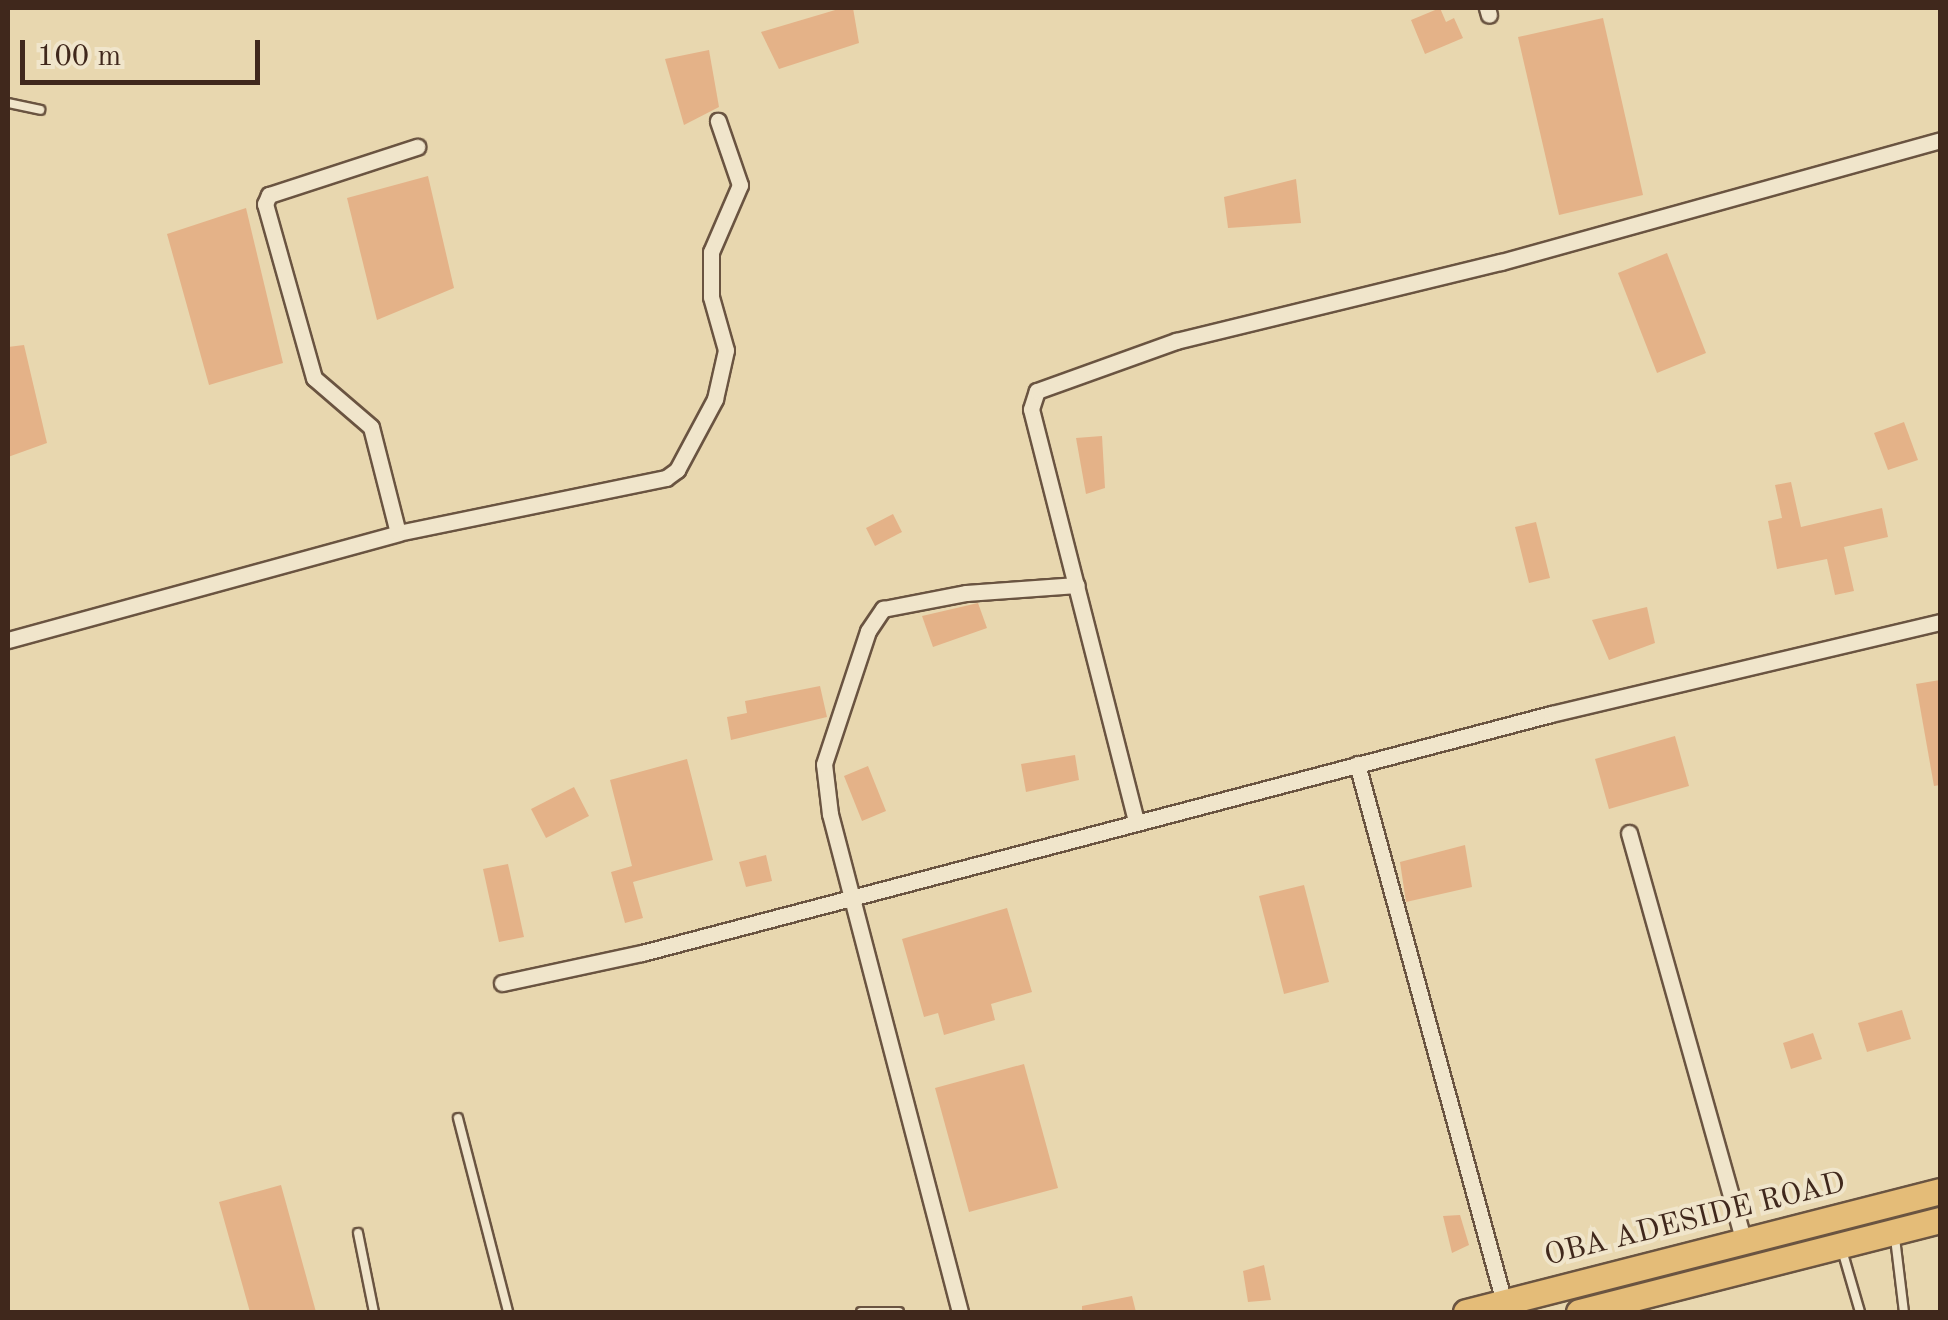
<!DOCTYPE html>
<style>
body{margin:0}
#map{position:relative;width:1948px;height:1320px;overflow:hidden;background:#e8d7af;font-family:"Old Standard TT",serif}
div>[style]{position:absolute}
.building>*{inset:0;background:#e4b288}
.roads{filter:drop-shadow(2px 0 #6a5441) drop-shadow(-2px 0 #6a5441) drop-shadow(0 2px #6a5441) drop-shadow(0 -2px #6a5441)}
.service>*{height:8px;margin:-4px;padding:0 4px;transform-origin:4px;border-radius:4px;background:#f0e5cb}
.minor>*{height:15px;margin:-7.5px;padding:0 7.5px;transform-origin:7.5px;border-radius:7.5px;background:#f0e5cb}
.primary>*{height:25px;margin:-12.5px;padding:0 12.5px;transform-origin:12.5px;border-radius:12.5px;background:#e4bc78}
span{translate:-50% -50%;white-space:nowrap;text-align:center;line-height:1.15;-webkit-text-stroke:8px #f0e5cb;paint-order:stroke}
.street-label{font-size:30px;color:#40281c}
.frame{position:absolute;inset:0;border:10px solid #40281c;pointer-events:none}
.scale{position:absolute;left:20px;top:40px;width:240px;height:45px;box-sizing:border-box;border:5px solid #40281c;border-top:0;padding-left:12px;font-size:30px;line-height:35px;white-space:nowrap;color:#40281c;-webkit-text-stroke:8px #f0e5cb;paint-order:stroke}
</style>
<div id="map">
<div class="building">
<div style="clip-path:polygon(842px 8px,853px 8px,859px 43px,779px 69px,761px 32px)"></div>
<div style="clip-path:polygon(1440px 8px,1446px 22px,1454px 18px,1463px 38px,1425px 54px,1411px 20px)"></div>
<div style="clip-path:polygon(1603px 18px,1643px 195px,1559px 215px,1518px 37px)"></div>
<div style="clip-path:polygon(709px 50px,719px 107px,684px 125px,665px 59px)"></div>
<div style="clip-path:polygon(428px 176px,454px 288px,377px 320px,347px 198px)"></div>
<div style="clip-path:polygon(1296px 179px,1301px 223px,1228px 228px,1224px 197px)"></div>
<div style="clip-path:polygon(246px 208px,283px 363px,209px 385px,167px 234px)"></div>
<div style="clip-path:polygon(1667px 253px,1706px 353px,1657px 373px,1618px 273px)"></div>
<div style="clip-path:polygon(24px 345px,47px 443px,8px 457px,8px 347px)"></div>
<div style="clip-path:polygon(1904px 422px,1918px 460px,1888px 470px,1874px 433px)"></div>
<div style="clip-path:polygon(1102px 436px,1105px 488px,1086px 494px,1076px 438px)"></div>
<div style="clip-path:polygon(1791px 482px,1801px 527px,1882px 508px,1888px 537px,1844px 547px,1854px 591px,1835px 595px,1827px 559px,1777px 569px,1768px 521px,1782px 518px,1775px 485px)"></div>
<div style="clip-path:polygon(893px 514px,902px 532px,875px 546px,866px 528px)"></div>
<div style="clip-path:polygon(1536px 522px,1550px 578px,1529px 583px,1515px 527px)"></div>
<div style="clip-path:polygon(978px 603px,987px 628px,933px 647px,922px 616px)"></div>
<div style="clip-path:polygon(1647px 607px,1655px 643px,1609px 660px,1592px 620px)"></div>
<div style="clip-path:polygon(1940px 680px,1940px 785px,1934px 786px,1916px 684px)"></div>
<div style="clip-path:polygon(820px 686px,827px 717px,731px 740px,727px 717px,747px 713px,745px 701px)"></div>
<div style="clip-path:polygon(1675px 736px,1689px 786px,1609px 809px,1595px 759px)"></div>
<div style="clip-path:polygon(1075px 755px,1079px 780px,1026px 792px,1021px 764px)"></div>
<div style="clip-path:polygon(687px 759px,713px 860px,633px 882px,643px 918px,625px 923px,611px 872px,632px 866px,610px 780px)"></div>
<div style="clip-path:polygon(868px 766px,886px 811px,862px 821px,844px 776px)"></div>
<div style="clip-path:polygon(574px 787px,589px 816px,546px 838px,531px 809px)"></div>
<div style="clip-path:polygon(1465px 845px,1472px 887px,1406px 902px,1400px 862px)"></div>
<div style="clip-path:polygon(766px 855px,772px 881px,746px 887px,739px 862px)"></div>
<div style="clip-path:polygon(508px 864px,524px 937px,499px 942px,483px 869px)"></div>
<div style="clip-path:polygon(1304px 885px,1329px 982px,1284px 994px,1259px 896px)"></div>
<div style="clip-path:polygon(1007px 908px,1032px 992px,991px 1004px,995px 1020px,944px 1035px,938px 1013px,924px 1017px,902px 939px)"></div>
<div style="clip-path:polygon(1902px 1010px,1911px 1039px,1867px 1052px,1858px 1023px)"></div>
<div style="clip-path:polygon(1813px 1033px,1822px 1059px,1791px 1069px,1783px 1043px)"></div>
<div style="clip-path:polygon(1024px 1064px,1058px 1188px,969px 1212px,935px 1088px)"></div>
<div style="clip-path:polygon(281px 1185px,316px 1312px,250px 1312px,219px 1202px)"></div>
<div style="clip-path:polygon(1460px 1215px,1469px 1245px,1452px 1253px,1443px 1216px)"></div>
<div style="clip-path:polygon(1264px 1265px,1271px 1300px,1248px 1302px,1243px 1271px)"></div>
<div style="clip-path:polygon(1132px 1296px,1136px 1312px,1082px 1312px,1082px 1306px)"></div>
</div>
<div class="roads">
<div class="service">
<div style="left:8px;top:103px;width:33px;rotate:12deg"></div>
<div style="left:458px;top:1118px;width:200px;rotate:75.5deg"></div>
<div style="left:358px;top:1233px;width:81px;rotate:78.6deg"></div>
<div style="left:1895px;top:1238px;width:75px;rotate:83.1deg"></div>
<div style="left:1842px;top:1250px;width:65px;rotate:73.8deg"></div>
<div style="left:861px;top:1312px;width:38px"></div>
</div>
<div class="minor">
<div style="left:1487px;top:8px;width:7px;rotate:74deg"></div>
<div style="left:398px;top:533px;width:109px;rotate:-104.3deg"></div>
<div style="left:371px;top:427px;width:75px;rotate:-139.3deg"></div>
<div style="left:314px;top:378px;width:181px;rotate:-105.7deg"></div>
<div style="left:265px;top:204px;width:10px;rotate:-66deg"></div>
<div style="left:269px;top:195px;width:156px;rotate:-18deg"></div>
<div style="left:8px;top:640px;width:404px;rotate:-15.3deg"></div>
<div style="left:398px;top:533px;width:274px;rotate:-11.6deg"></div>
<div style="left:666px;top:478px;width:14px;rotate:-36deg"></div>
<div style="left:677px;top:470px;width:81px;rotate:-61.8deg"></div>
<div style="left:715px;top:399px;width:50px;rotate:-77.3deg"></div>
<div style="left:726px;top:350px;width:55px;rotate:-105.8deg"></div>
<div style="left:711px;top:297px;width:45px;rotate:-90deg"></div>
<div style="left:711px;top:252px;width:73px;rotate:-66.6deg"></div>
<div style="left:740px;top:185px;width:68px;rotate:-109deg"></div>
<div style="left:1357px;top:764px;width:558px;rotate:74.72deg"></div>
<div style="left:1136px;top:821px;width:425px;rotate:-104.3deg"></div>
<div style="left:1031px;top:409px;width:19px;rotate:-72deg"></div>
<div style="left:1037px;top:391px;width:148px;rotate:-19.8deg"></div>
<div style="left:1176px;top:341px;width:334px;rotate:-13.7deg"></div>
<div style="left:1501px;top:262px;width:456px;rotate:-15.5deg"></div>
<div style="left:1629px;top:833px;width:425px;rotate:74.3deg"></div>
<div style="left:502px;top:983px;width:143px;rotate:-12.1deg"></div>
<div style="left:642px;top:953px;width:940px;rotate:-14.73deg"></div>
<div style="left:1551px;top:714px;width:400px;rotate:-13.3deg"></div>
<div style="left:960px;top:1312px;width:515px;rotate:-104.63deg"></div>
<div style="left:830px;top:814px;width:50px;rotate:-96.8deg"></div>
<div style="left:824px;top:764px;width:140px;rotate:-71.7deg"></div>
<div style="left:868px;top:631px;width:27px;rotate:-56deg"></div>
<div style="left:883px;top:609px;width:85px;rotate:-10.9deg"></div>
<div style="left:966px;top:593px;width:111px;rotate:-4.1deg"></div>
</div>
<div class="primary">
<div style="left:1466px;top:1312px;width:489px;rotate:-14.3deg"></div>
<div style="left:1579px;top:1312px;width:373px;rotate:-14.3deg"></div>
</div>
</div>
<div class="street-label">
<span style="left:1695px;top:1220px;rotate:-14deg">OBA ADESIDE ROAD</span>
</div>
<div class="frame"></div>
<div class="scale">100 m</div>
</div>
